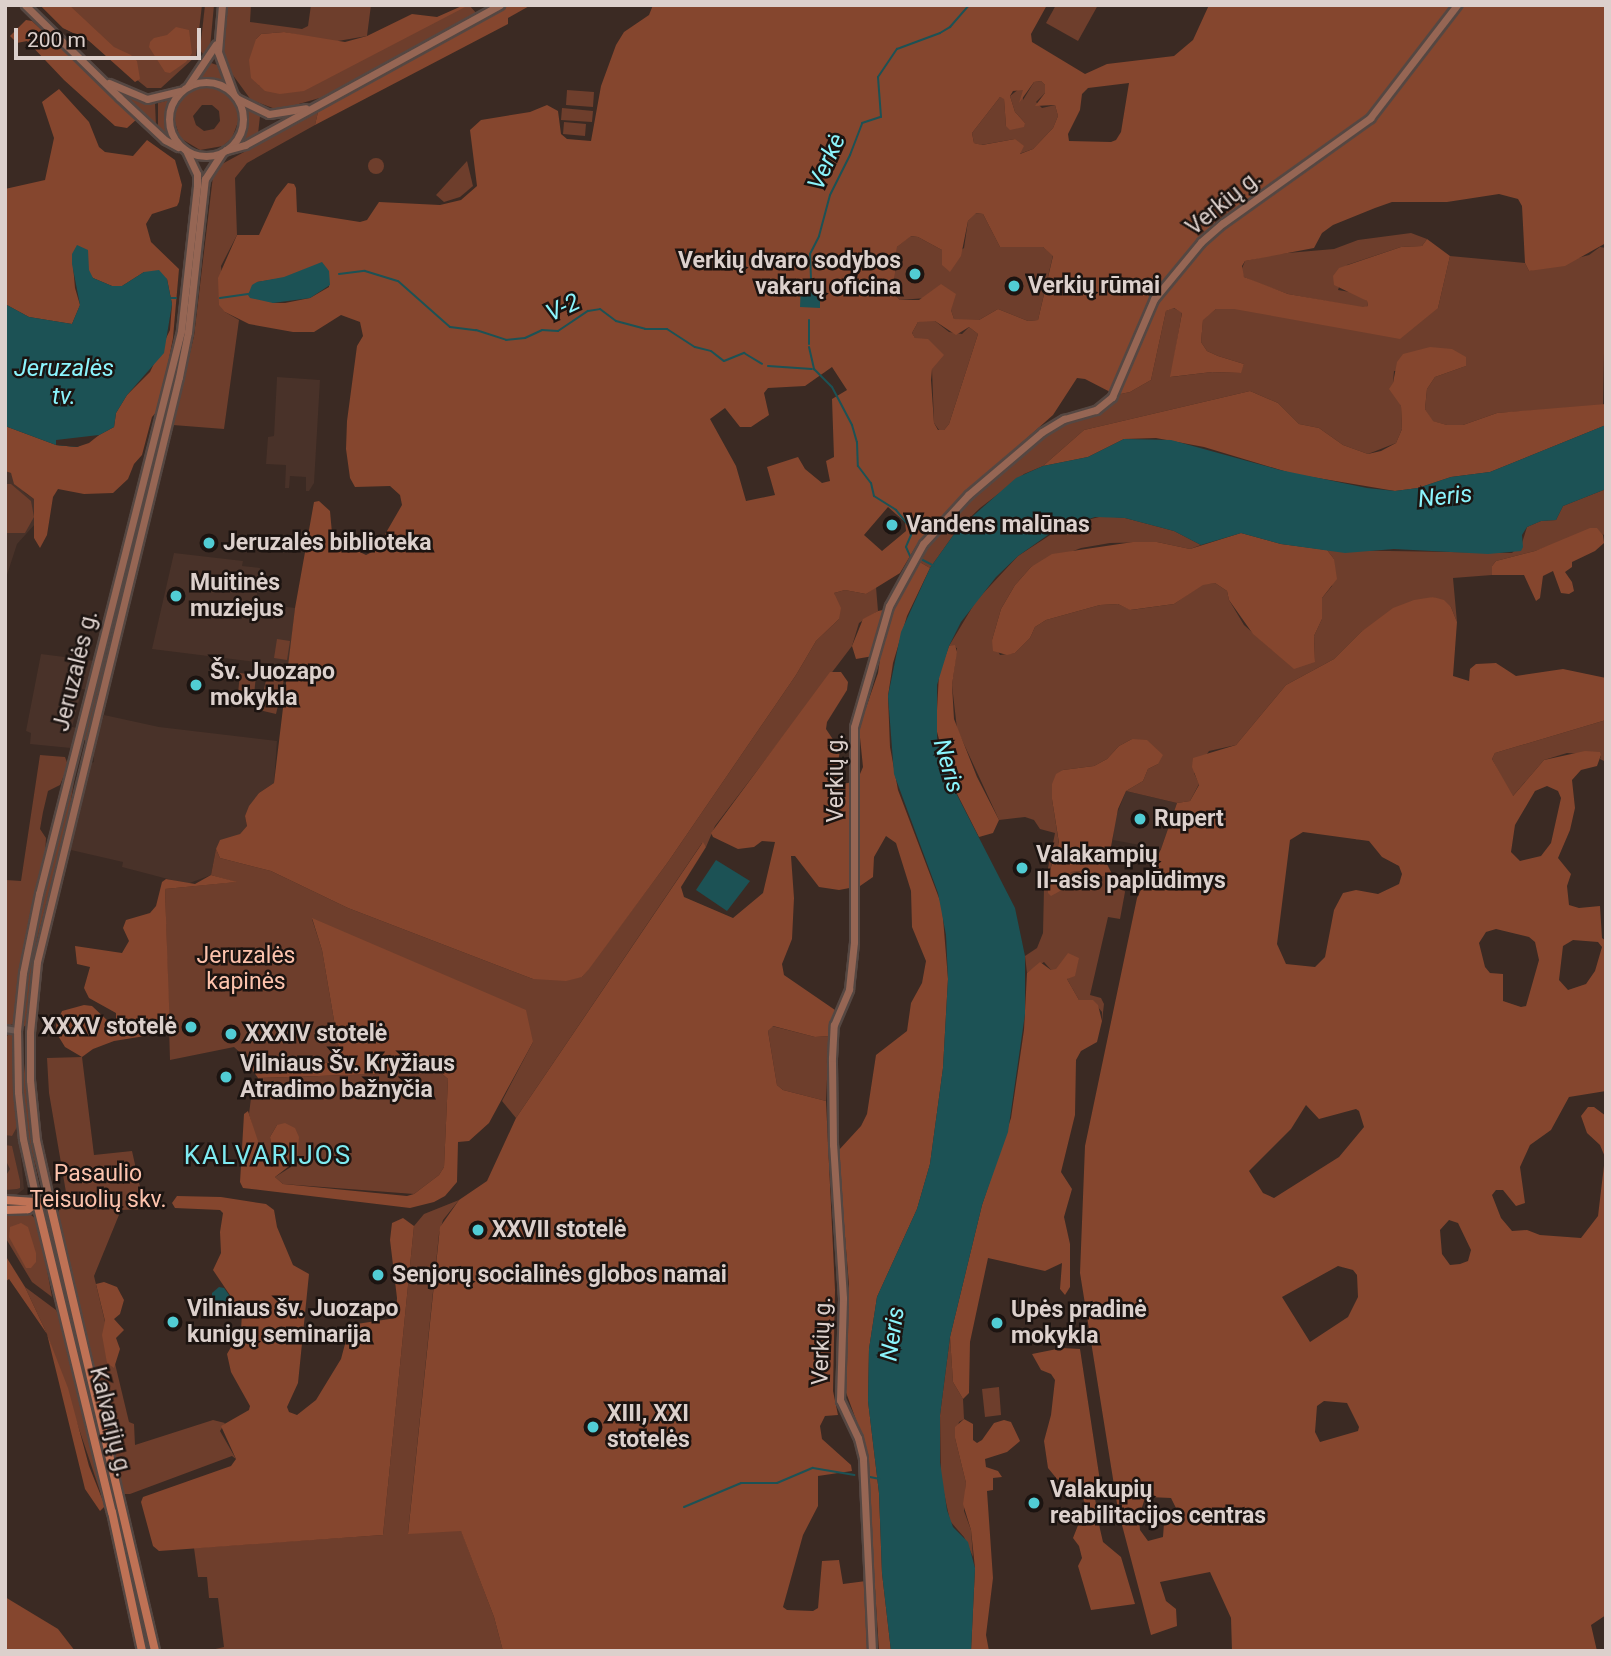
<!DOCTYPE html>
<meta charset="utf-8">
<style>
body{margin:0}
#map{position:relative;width:1611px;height:1656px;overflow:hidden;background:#3b2a23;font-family:Roboto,sans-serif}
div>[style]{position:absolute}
.built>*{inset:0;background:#493229}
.green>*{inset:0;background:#6e3e2c}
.round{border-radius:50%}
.forest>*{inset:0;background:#85462e}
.water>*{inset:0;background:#1c5255}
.pier>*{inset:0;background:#3b2a23}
.stream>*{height:2px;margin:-1px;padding:0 1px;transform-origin:1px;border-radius:1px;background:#1c5255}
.roads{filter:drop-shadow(2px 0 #554742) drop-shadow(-2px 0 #554742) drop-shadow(0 2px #554742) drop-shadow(0 -2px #554742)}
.tertiary>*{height:6px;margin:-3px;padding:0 3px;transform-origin:3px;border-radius:3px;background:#6d5952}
.secondary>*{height:7px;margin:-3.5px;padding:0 3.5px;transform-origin:3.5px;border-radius:3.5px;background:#966654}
.secondary>.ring{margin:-3.5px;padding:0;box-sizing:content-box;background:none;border:7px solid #966654;border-radius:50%}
.primary>*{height:8px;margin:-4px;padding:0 4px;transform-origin:4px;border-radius:4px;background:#bf7255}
.dots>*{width:19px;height:19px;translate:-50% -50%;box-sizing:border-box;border:4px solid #1c1411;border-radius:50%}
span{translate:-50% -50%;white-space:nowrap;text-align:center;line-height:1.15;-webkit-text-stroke:5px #1c1411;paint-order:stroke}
.street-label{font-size:23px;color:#dcd0cc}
.poi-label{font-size:23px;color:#dcd0cc;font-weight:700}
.right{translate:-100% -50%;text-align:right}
.left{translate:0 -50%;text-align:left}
.park-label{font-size:23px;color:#fdc3ad}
.water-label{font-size:24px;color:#8bf4fc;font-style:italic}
.quarter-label{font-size:26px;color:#7eeaf1;letter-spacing:2px}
.frame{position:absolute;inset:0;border:7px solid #dcd0cc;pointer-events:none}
.scale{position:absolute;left:14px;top:28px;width:187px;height:32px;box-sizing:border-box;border:4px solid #dcd0cc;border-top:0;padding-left:9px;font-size:21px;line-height:24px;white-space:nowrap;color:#dcd0cc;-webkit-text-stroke:5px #1c1411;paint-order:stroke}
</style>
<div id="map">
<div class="built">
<div style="clip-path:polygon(277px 377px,320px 380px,314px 483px,309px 491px,306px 491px,306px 477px,290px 476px,289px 488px,285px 488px,286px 465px,266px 464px,268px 437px,274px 436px)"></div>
<div style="clip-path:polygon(5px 471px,11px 473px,25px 493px,34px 499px,36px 510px,36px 523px,17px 544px,5px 581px)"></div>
<div style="clip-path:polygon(174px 553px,243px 561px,242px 566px,260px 568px,256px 603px,295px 608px,289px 666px,152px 649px)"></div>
<div style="clip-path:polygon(41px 654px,95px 661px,87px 690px,82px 689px,72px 727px,77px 728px,71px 748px,30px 744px,31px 733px,26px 731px)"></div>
<div style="clip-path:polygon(104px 715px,159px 727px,277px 741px,274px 783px,259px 793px,245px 816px,247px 826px,240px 834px,216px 849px,211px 875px,187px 884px,122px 867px,123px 862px,71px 850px,68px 845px,88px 764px,94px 762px,93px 749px)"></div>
<div style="clip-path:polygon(1126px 791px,1177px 803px,1161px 849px,1113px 840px,1114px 821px)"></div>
<div style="clip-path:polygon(10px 1033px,13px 1036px,14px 1087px,24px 1189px,16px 1195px,5px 1195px,5px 1038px)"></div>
</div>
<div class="green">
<div style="clip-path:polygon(40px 5px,202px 5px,196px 56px,161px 88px,147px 88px,88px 40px,63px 28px)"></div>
<div style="clip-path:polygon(205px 5px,214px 5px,210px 48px,205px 57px,200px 50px)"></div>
<div style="clip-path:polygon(228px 5px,251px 5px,250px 22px,302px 29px,308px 26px,311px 5px,371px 5px,367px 36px,332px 42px,284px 32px,261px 34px,256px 39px,259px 86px,469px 5px,477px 14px,323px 97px,278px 110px,251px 100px,227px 67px,223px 52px)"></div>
<div style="clip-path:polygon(1056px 5px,1098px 5px,1078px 41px,1046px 23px)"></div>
<div style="clip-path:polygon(211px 63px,217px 65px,223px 80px,199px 77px)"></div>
<div style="clip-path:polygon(1041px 81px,1045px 85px,1045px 93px,1036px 102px,1042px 108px,1055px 105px,1058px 116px,1053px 128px,1033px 149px,1019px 154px,1015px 139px,981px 145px,974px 143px,972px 133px,1000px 97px,1004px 98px,1006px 126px,1025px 123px,1015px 112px,1010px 96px,1019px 89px,1023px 90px,1023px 100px,1034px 82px)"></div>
<div style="clip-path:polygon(evenodd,209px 85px,230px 95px,238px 111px,238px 122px,232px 138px,223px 146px,200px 150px,180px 138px,173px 116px,179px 100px,187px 91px,209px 85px,202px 105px,212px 105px,219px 111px,220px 121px,214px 129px,204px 131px,196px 125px,193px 116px,202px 105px)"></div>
<div style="clip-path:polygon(567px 90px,594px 92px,593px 107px,566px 105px)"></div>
<div style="clip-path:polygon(126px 97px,155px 103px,156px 126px,133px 105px)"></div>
<div style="clip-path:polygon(169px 100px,165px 119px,169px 138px,158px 128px,158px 103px)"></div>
<div style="clip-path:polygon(562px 108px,593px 111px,592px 122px,561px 120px)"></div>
<div style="clip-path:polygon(247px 109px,260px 116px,258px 134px,241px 143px,247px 127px)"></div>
<div style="clip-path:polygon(318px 112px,315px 125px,247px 163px,235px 178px,237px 235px,221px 266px,225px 312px,239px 320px,224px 429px,173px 425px,194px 336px,213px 176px,222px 164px)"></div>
<div style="clip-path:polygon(564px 122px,586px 124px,585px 136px,563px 134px)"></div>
<div class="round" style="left:368px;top:158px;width:16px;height:16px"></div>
<div style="clip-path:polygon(467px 161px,473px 186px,460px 197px,444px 202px,436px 195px)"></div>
<div style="clip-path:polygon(975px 213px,983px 214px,1000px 247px,1043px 247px,1053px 255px,1038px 320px,1028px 321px,998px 309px,979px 320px,961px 321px,954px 319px,951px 310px,926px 298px,900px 300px,897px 297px,894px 286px,897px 247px,910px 236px,918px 237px,942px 250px,942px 265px,964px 248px,968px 221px)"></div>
<div style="clip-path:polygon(1411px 233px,1427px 239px,1422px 246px,1401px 247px,1347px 265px,1338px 290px,1356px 293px,1367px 301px,1368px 306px,1363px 308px,1288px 294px,1255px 282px,1244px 277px,1241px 271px,1245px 261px,1276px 254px,1334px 249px,1358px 240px)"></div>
<div style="clip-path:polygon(1600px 247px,1606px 248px,1603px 406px,1497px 413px,1463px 425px,1447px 425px,1432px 421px,1425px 409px,1427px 389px,1435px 377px,1466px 366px,1394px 371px,1393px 383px,1401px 406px,1402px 429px,1396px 443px,1368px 454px,1343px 445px,1319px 428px,1299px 424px,1278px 403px,1250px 391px,1084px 430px,1043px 466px,1024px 474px,980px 508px,957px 530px,930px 568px,918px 561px,922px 549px,957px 511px,1013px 458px,1057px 427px,1098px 412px,1116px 395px,1130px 392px,1151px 380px,1166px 311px,1173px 308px,1182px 312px,1171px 377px,1212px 372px,1240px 373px,1244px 364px,1218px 356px,1207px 351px,1201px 342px,1203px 319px,1216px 309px,1438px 308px,1450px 256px,1525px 263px,1529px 271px,1589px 255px)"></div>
<div style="clip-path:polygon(925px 320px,935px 321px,949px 332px,962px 334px,969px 327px,978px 334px,949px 424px,944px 430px,939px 430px,934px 423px,932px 369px,912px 333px,918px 322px)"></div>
<div style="clip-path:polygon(158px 443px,120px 605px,116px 605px,147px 487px)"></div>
<div style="clip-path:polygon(5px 484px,11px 484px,31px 501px,34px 517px,25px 533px,5px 533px)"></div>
<div style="clip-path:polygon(1606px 489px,1606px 533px,1603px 535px,1597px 529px,1535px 551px,1496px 561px,1492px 566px,1492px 575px,1453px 578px,1457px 622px,1451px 607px,1433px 597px,1361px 632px,1334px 659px,1286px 685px,1236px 745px,1209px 751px,1194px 773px,1199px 784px,1190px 801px,1177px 803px,1126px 791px,1143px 781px,1148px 769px,1158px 764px,1132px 739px,1119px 746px,1107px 759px,1094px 766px,1063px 770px,1052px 799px,1059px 844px,1048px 875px,1066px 879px,1071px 872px,1081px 871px,1095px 878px,1112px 874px,1122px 882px,1125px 892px,1120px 919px,1108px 917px,1090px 995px,1101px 998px,1104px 1004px,1102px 1021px,1102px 1012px,1092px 1000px,1079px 1000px,1067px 979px,1070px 976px,1051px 970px,1044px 962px,1027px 973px,1025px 956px,1037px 948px,1043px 933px,1044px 888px,1055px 833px,1040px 829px,1034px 820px,1025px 817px,999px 820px,957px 729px,952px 685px,957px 648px,949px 646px,976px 601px,1018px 556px,1064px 526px,1103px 516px,1125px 518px,1174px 531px,1201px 545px,1190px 549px,1157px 542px,1110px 543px,1081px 548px,1031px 567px,1015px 585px,1001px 609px,992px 640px,1000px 655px,1015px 653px,1030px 638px,1035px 627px,1046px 620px,1100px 605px,1118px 604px,1131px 610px,1174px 604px,1203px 584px,1215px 583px,1227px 591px,1229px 600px,1244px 625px,1271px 649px,1281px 656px,1315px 661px,1314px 636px,1322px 619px,1322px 598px,1332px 586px,1334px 559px,1327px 550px,1512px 553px,1522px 543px,1527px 527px,1541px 521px,1556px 520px,1563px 506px)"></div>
<div style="clip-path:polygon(876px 587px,878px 611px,859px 623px,852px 646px,715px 826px,706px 847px,702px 843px,516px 1118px,502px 1101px,533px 1042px,312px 919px,322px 950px,341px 1061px,260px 1071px,234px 1047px,170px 1060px,165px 889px,235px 882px,211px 875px,216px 849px,220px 858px,271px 871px,348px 908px,533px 979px,582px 977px,668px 862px,796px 675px,816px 641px,839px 619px,834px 593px,845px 590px,866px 594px)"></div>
<div style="clip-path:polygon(112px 624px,101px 682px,87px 741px,82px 739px)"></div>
<div style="clip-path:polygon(277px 639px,290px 641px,287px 660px,274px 658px)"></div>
<div style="clip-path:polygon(240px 673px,256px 675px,253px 706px,237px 704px)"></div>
<div style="clip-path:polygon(267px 676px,284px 680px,276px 714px,259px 710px)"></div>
<div style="clip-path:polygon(1606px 720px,1606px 762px,1600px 759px,1601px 755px,1567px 753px,1544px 760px,1512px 797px,1492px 759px,1495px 753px)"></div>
<div style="clip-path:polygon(40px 755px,65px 757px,68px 765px,60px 785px,48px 791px,43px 812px,40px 829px,46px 838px,45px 856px,25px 940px,14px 1024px,5px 1026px,5px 886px,6px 880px,21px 881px)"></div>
<div style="clip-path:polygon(77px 763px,69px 812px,37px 940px,27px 1025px,23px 1027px,24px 992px,32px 942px)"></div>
<div style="clip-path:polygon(772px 1026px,815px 1037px,829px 1036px,826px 1101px,783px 1090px,777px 1085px,768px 1031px)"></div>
<div style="clip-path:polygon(10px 1033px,13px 1036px,18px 1125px,12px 1136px,5px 1135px,5px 1038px)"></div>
<div style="clip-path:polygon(22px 1043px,31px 1133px,41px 1186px,27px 1134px,22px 1088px)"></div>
<div style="clip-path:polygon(82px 1057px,94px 1155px,132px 1151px,145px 1209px,121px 1210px,94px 1276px,129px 1422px,134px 1424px,135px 1445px,213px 1420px,225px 1423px,220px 1431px,236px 1459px,232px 1456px,130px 1494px,123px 1494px,111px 1430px,104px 1414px,57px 1217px,60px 1207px,68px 1204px,49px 1093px,47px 1058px)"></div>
<div style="clip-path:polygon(440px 1072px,448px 1079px,444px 1167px,439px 1175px,414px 1194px,283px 1184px,275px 1177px,291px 1167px,277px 1125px,270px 1137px,273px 1160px,265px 1162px,261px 1157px,249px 1114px,252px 1090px,258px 1078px)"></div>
<div style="clip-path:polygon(5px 1145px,12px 1146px,20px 1181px,20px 1188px,17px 1189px,5px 1190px,5px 1177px,10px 1169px,5px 1159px)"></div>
<div style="clip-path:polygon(459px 1200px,443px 1220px,439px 1234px,408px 1533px,461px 1530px,494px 1617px,503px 1651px,207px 1651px,224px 1647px,218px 1598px,209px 1598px,207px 1577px,198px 1577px,194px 1548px,383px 1535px,414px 1226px,424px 1214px)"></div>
<div style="clip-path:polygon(30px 1214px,38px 1221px,52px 1297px,32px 1282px,5px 1237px,5px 1215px)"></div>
<div style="clip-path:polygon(46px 1224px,66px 1284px,68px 1305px,65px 1303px)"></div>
<div style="clip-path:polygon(25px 1287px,56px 1310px,61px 1320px,105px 1506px,47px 1334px)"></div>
<div style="clip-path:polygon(70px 1311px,72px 1312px,114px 1488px,100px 1450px,67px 1314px)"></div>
<div style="clip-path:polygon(950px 1337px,953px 1382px,963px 1399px,964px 1419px,959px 1422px,955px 1438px,966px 1483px,964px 1511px,971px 1530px,973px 1557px,964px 1537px,950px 1521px,941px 1479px,940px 1415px)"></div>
<div style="clip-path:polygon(999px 1387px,1001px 1415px,985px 1417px,982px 1389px)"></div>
<div style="clip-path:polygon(117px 1520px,127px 1546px,152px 1651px,146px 1651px)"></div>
</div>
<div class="forest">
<div style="clip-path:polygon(40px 5px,69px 5px,114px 47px,131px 55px,137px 61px,140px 79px,135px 82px,88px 40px,63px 28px)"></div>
<div style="clip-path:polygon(464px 5px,469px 5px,304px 91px,280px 94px,265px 91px,251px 78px,249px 60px,256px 39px,261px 34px,284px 32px,345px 42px,367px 36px,412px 14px,437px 17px)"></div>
<div style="clip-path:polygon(510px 5px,531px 5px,508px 18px,508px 24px,315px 125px,318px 112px)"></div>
<div style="clip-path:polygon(evenodd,653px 5px,1047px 5px,1031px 34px,1032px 42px,1085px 74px,1107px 64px,1174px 56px,1193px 40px,1209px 5px,1606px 5px,1606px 243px,1565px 266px,1529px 271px,1525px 263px,1522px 206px,1518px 199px,1499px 194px,1447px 202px,1392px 202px,1375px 208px,1333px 225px,1322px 233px,1314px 248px,1245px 261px,1242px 266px,1244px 277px,1288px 294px,1363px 307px,1368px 306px,1367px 301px,1334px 285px,1333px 276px,1339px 268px,1401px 247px,1422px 246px,1427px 239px,1450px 256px,1438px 308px,1400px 339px,1234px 309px,1216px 309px,1203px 320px,1201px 342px,1207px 351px,1218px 356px,1244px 364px,1241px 373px,1212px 372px,1170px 377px,1182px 313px,1174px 308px,1166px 311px,1151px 380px,1130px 392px,1116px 395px,1085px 379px,1077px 378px,1053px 415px,964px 494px,916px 546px,900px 573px,866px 594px,845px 590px,834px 593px,841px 608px,839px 619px,816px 641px,796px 675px,668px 862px,589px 969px,582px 977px,566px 981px,533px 979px,348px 908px,271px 871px,220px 858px,216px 849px,220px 840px,240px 834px,247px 826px,245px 816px,249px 806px,259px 793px,274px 783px,295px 608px,314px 502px,319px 501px,330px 511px,332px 533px,337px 541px,366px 555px,376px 550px,402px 505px,400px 495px,390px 486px,355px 487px,350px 478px,346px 449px,347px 421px,357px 346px,363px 336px,360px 322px,341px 315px,314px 332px,293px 332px,249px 324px,225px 312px,219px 305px,218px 278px,237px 235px,259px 235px,276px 198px,288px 183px,294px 184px,296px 188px,297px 212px,360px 222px,367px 220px,379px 202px,440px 205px,461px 200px,477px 186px,470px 130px,481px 120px,530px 112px,547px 105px,558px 111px,561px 134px,567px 139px,591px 141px,601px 86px,616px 45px,624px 32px,649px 15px,653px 5px,1041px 81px,1045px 85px,1045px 93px,1035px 106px,1055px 105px,1058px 116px,1053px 128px,1033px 149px,1020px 154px,1024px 146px,1015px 139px,982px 145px,974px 143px,972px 133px,1000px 97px,1004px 99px,1006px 126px,1010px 130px,1024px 127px,1025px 123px,1015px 112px,1010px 96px,1013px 91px,1023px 90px,1019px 103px,1034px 82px,1041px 81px,653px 5px,1129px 83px,1121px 132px,1116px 140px,1111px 142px,1069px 141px,1068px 134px,1080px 110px,1082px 94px,1088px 88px,1129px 83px,653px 5px,976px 213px,983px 214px,1000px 247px,1043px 247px,1053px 256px,1038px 320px,1028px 321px,998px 309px,979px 320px,954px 319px,951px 310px,956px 294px,941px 284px,919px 300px,900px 300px,897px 297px,894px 286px,897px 247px,911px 236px,918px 237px,942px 250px,942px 265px,950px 272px,961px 256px,968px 221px,976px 213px,653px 5px,329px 271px,329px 287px,310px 298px,285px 303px,273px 303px,257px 282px,329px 271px,653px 5px,935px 321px,956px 335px,969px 327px,978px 334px,949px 424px,944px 430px,938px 430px,934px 423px,931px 380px,932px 369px,944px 355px,928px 339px,915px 338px,912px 333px,918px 322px,935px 321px,653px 5px,832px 367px,847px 390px,832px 399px,834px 457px,826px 461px,830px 481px,822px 483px,805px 469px,798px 457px,767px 467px,775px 495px,746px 501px,736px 466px,710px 419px,725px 408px,740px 427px,751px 427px,769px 415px,764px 393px,768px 388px,805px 386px,832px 367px,653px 5px,888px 507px,905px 522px,906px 531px,882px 551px,864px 535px,888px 507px)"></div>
<div style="clip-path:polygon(26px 20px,32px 21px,137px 119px,127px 128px,115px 126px,64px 80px,27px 41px,17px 43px,10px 36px)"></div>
<div style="clip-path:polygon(176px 27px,189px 30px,192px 53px,186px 62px,170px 73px,165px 72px,149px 47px,150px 42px,154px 38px,167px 35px)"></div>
<div style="clip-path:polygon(59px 89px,89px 122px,99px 147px,105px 152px,133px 156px,147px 140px,175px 160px,182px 185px,179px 202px,177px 206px,152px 214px,146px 224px,151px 242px,179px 269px,173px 338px,159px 409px,152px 417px,142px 455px,134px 464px,128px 479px,113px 493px,84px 494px,58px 489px,53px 497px,47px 535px,40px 548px,34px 538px,34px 499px,14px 484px,11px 473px,5px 471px,5px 426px,56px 445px,77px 447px,114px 427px,116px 413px,127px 395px,150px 372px,170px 330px,172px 304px,167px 279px,144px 272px,122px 286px,112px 286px,93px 278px,72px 254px,75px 288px,80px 305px,72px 324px,29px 317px,5px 304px,5px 189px,45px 180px,54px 138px,42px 102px)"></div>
<div style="clip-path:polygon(1430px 347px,1452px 349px,1466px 357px,1466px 366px,1435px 377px,1427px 389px,1425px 409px,1433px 421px,1447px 425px,1463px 425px,1497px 413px,1606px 404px,1606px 425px,1490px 472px,1451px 477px,1418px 488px,1395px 491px,1294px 474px,1204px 447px,1156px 438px,1124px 439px,1088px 457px,1043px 466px,1084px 430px,1250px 391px,1278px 403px,1299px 424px,1319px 428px,1343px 445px,1368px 454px,1381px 451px,1396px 443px,1402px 429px,1401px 406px,1389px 389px,1393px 383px,1397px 362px,1403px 354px)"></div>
<div style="clip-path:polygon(1590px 528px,1597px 528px,1603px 535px,1604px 543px,1595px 551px,1572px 562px,1572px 567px,1565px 572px,1572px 582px,1574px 591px,1569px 594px,1561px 593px,1553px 571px,1543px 576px,1540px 598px,1536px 601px,1524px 575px,1492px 575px,1492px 566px,1496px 561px,1535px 551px)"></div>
<div style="clip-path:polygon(1241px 533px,1281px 544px,1327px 550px,1334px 559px,1337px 579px,1322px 598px,1322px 619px,1314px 636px,1315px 662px,1294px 669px,1253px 634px,1229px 600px,1227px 591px,1215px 583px,1203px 585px,1174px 604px,1130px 610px,1118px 604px,1100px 605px,1046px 620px,1035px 627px,1030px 638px,1015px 653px,1007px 655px,993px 651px,992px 640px,1001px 609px,1015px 585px,1031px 567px,1052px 554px,1133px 542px,1157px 542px,1190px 549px)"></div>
<div style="clip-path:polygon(918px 561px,930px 568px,907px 616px,893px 663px,888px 696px,890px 747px,898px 790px,942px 906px,948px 979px,943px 1068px,930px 1164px,917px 1209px,877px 1297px,869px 1349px,868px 1401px,879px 1493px,882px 1573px,891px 1651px,879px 1651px,866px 1447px,844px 1387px,849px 1285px,838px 1151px,861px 1126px,867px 1114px,876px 1055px,907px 1031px,911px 1003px,922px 983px,926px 961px,912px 927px,911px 891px,896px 843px,886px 836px,874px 857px,873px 877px,860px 886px,839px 890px,819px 887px,795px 856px,791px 856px,794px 898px,792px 939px,782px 964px,784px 975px,835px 1010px,829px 1036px,815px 1037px,773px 1026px,768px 1031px,777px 1085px,783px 1090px,826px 1101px,835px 1290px,833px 1391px,838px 1415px,825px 1416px,820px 1426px,822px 1439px,851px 1465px,852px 1471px,818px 1476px,818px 1506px,803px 1535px,783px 1607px,787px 1610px,813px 1611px,818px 1608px,822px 1561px,839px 1560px,843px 1584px,866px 1581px,868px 1651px,503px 1651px,494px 1617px,461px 1531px,408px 1534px,440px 1227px,459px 1200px,487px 1181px,516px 1118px,703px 842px,706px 847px,681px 887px,684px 897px,733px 918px,763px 893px,775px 842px,762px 841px,754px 847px,738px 849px,713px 837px,711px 833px,830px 672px,841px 672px,848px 682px,847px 690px,827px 722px,826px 729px,840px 750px,836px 775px,843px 784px,857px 781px,863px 767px,859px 728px,878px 673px,880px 659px,879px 655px,856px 659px,852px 646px,863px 619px,878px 611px,893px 608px)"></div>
<div style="clip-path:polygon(evenodd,1433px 597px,1444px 600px,1451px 607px,1457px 622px,1453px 676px,1469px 681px,1470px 669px,1476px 664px,1496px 663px,1516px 676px,1563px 669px,1606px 678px,1606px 720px,1495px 753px,1492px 759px,1513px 796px,1544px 760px,1585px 751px,1600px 752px,1601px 755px,1597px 766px,1581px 770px,1572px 780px,1575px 808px,1570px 830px,1558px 858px,1571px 874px,1567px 886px,1569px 905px,1579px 908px,1600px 906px,1602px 938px,1606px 941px,1606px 1091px,1569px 1097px,1551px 1130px,1530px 1145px,1520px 1167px,1525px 1203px,1516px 1206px,1503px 1190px,1496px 1190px,1492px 1195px,1501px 1218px,1512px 1231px,1527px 1230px,1540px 1235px,1581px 1238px,1598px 1216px,1605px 1157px,1600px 1145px,1587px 1133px,1581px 1116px,1588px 1107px,1594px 1107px,1606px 1116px,1606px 1615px,1591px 1625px,1597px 1651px,1232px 1651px,1231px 1618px,1210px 1572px,1160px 1582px,1166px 1601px,1176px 1609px,1177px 1626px,1151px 1635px,1118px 1510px,1080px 1273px,1085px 1146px,1137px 898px,1161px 849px,1177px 803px,1190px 801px,1199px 785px,1192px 767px,1193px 758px,1236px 745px,1286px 685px,1334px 659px,1361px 632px,1393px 608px,1414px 600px,1433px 597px,1547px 786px,1558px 791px,1561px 798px,1551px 843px,1541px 856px,1520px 861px,1511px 852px,1515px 825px,1535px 791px,1547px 786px,1433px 597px,1303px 832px,1369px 841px,1382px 857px,1399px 866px,1402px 874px,1399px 884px,1378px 894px,1356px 890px,1343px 893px,1334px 910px,1325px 957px,1315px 967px,1286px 964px,1277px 944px,1290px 840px,1303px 832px,1433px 597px,1496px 929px,1529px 937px,1535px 942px,1539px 960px,1526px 1006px,1521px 1007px,1503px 1001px,1503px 974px,1490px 973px,1485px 967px,1479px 943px,1486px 932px,1496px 929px,1433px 597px,1573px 940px,1598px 942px,1602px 947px,1595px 971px,1586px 984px,1568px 990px,1559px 980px,1563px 946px,1573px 940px,1433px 597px,1306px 1105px,1319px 1119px,1356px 1109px,1359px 1111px,1364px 1127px,1339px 1157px,1274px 1198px,1263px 1193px,1249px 1171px,1291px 1129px,1306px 1105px,1433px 597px,1449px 1220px,1458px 1223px,1471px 1250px,1468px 1261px,1460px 1264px,1450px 1265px,1442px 1254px,1440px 1230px,1449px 1220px,1433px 597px,1338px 1266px,1353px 1270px,1357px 1275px,1358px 1297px,1348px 1317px,1310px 1342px,1282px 1297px,1338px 1266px,1433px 597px,1324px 1401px,1347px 1403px,1359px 1427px,1358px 1431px,1320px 1442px,1315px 1432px,1317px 1406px,1324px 1401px,1433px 597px,1149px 1497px,1171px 1498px,1176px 1508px,1164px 1523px,1163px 1537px,1148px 1541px,1140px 1530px,1139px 1517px,1144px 1501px,1149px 1497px)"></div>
<div style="clip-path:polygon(955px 645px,957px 652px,952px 685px,954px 719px,977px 777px,999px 820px,993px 833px,979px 837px,950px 780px,936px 728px,939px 674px,949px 646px)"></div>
<div style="clip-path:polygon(1132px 739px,1147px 740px,1163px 755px,1158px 764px,1148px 769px,1143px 781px,1126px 791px,1118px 809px,1110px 852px,1103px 856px,1112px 874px,1096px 878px,1081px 871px,1071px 872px,1060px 891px,1051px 896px,1048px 893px,1048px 876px,1059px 843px,1052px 799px,1052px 784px,1056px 774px,1063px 770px,1094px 766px,1107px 759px,1119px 746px)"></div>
<div style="clip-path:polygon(211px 875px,237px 882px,165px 889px,170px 1032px,114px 1041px,93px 1049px,82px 1057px,65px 1047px,57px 1034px,56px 1025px,62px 1011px,84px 1005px,92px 1006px,108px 1021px,116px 1021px,116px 1013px,89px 998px,84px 988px,90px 967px,77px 964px,75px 946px,122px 953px,129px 941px,123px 928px,126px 920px,150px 913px,156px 906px,162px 882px,166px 879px,195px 884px)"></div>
<div style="clip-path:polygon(312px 918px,526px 1010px,533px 1042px,489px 1123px,469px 1141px,458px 1142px,457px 1182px,445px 1196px,434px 1202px,410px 1208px,243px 1188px,240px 1182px,244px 1114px,248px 1111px,265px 1162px,273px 1160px,270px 1137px,277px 1125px,285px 1123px,295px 1128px,299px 1137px,297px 1160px,275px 1177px,283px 1184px,407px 1196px,414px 1194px,439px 1175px,444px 1167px,448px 1079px,440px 1072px,258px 1078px,251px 1068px,249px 1064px,253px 1064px,260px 1071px,341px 1061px,322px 950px)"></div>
<div style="clip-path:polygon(1068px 953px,1079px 958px,1075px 976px,1067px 979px,1079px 1000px,1093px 1000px,1098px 1005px,1102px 1021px,1097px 1042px,1081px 1051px,1076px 1060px,1075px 1115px,1061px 1172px,1072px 1189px,1064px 1217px,1070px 1244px,1070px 1287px,1065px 1295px,1060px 1289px,1062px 1263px,1045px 1271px,988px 1258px,970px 1342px,969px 1393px,963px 1399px,953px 1382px,950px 1337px,982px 1205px,1011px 1118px,1024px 1030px,1027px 973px,1040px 962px,1051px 970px,1056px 969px)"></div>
<div style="clip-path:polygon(177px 1196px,221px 1197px,266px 1204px,274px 1210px,277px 1227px,293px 1265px,309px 1274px,298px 1383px,287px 1407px,289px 1412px,297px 1415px,316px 1400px,341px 1359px,350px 1325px,396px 1318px,397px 1298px,390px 1240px,392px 1223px,403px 1218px,414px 1226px,383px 1535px,159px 1551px,153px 1546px,141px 1502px,143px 1497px,231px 1466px,236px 1459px,221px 1426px,249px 1410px,250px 1406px,231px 1372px,227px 1354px,241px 1330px,242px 1313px,213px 1270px,221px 1253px,220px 1232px,223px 1213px,220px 1210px,175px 1208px,172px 1203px)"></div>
<div style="clip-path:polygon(21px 1223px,28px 1227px,36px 1253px,36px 1262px,31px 1268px,26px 1268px,9px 1237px,10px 1227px)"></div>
<div style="clip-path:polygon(5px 1255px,25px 1287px,47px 1334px,68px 1388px,89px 1466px,105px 1506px,100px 1511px,85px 1489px,47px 1334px,9px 1279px,5px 1282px)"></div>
<div style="clip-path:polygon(104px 1282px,117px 1287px,124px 1300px,120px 1314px,114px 1319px,124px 1330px,116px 1338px,120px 1349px,114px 1368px,107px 1363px,102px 1335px,105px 1321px,96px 1284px)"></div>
<div style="clip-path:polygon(1062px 1348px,1080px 1349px,1100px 1481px,1093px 1486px,1100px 1529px,1103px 1542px,1121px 1557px,1135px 1604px,1091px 1610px,1078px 1566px,1082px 1558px,1079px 1546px,1073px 1538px,1086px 1505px,1080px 1493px,1057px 1479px,1048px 1468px,1044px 1441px,1051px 1415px,1055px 1380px,1051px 1374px,1041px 1370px,1032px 1354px)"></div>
<div style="clip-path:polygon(964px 1419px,973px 1424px,973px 1440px,977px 1443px,982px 1440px,994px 1423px,1004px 1420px,1011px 1422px,1020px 1441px,1007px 1452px,985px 1459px,986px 1467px,998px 1471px,1002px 1477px,993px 1478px,993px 1490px,987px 1491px,993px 1578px,986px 1635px,989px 1651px,971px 1651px,975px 1568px,971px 1530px,963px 1504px,966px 1483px,955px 1438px,955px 1427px)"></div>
<div style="clip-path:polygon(5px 1597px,58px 1629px,75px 1651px,5px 1651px)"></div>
</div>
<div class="water">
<div style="clip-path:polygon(77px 245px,88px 250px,89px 270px,93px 278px,112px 286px,122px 286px,144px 272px,159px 270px,167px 279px,172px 304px,164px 353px,127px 395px,116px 413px,114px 427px,77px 447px,56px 445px,5px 426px,5px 304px,29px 317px,72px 324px,80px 305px,72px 264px,72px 254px)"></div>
<div style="clip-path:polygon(322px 262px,329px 271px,330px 285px,310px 298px,273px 303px,250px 298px,248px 295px,252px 285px,257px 282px,284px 277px)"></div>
<div style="clip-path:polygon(808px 279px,818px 282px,820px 287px,820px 308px,800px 307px,801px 286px)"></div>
<div style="clip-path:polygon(1606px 425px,1606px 489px,1563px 506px,1556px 520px,1541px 521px,1527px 527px,1522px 535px,1523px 547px,1521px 551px,1488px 554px,1394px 549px,1345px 553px,1281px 544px,1241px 533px,1201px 545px,1174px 531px,1125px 518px,1095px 517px,1055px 530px,1018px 556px,996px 577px,961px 622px,949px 646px,937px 685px,937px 738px,955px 791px,1015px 908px,1025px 956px,1025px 1014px,1008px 1132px,982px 1205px,950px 1337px,940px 1415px,940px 1462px,947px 1510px,953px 1527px,968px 1542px,975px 1568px,971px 1651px,891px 1651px,882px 1573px,879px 1493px,868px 1401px,869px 1349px,877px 1297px,917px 1209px,930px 1164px,943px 1068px,948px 979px,946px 935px,938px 893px,894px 774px,888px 696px,901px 632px,930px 568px,957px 530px,1016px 478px,1043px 466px,1088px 457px,1124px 439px,1171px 440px,1280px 470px,1367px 488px,1395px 491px,1418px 488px,1451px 477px,1490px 472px)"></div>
<div style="clip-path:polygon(716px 860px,750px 881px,727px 911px,696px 890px)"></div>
<div style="clip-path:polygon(219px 1287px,224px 1288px,237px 1306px,235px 1316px,224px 1314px,212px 1303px,212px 1293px)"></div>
</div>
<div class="pier">
<div style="clip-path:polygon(99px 435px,89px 443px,77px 447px,56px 445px,56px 440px)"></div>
</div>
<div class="stream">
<div style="left:339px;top:274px;width:26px;rotate:-7deg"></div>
<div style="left:365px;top:271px;width:34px;rotate:17deg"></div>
<div style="left:398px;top:281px;width:69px;rotate:41.5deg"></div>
<div style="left:450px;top:327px;width:26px;rotate:7deg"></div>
<div style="left:476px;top:330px;width:32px;rotate:18deg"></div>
<div style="left:506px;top:340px;width:19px;rotate:-6deg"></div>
<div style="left:525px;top:338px;width:19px;rotate:-25deg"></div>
<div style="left:542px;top:330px;width:16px;rotate:4deg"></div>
<div style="left:558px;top:331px;width:36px;rotate:-34deg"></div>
<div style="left:588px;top:311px;width:12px;rotate:-9deg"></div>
<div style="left:600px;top:309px;width:20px;rotate:37deg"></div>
<div style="left:616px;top:321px;width:30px;rotate:15deg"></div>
<div style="left:645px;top:329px;width:22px"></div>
<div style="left:667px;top:329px;width:33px;rotate:33deg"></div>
<div style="left:695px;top:347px;width:16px;rotate:14deg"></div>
<div style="left:711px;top:351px;width:16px;rotate:38deg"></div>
<div style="left:724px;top:361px;width:22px;rotate:-22deg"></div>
<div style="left:744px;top:353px;width:21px;rotate:31deg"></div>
<div style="left:811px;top:279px;width:25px;rotate:-92deg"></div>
<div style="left:810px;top:254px;width:20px;rotate:-63deg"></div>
<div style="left:819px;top:236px;width:42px;rotate:-75deg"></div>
<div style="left:830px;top:195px;width:45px;rotate:-63.4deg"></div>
<div style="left:850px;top:155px;width:34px;rotate:-69deg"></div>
<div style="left:862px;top:123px;width:20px;rotate:-18deg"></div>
<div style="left:881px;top:117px;width:40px;rotate:-94.3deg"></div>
<div style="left:878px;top:77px;width:34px;rotate:-56deg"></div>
<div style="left:897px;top:49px;width:46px;rotate:-20.4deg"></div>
<div style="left:940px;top:33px;width:12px;rotate:-31deg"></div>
<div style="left:950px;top:27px;width:29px;rotate:-49deg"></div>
<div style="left:171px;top:298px;width:5px"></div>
<div style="left:220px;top:298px;width:30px;rotate:-8deg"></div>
<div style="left:809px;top:320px;width:24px;rotate:90deg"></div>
<div style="left:809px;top:347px;width:23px;rotate:77deg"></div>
<div style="left:814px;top:369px;width:25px;rotate:45deg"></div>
<div style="left:832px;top:387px;width:43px;rotate:62.2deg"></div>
<div style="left:852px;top:425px;width:18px;rotate:74deg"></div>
<div style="left:857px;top:442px;width:24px;rotate:88deg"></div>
<div style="left:858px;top:466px;width:21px;rotate:53deg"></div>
<div style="left:871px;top:483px;width:13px;rotate:77deg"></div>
<div style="left:874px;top:496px;width:26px;rotate:32deg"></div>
<div style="left:896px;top:510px;width:22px;rotate:51deg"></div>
<div style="left:910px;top:527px;width:8px;rotate:83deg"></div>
<div style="left:911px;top:535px;width:13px;rotate:113deg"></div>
<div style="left:906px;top:547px;width:10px;rotate:66deg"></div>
<div style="left:768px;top:366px;width:44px;rotate:3.9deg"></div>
<div style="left:919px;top:558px;width:17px;rotate:28deg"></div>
<div style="left:870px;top:1477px;width:10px;rotate:11deg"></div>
<div style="left:684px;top:1507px;width:62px;rotate:-22.8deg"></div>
<div style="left:741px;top:1483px;width:36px"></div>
<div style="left:777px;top:1483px;width:39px;rotate:-23deg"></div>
<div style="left:813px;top:1468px;width:42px;rotate:9.7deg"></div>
</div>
<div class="roads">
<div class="tertiary">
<div style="left:5px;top:1029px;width:12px;rotate:9deg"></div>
</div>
<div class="secondary">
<div style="left:25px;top:5px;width:132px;rotate:44.4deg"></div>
<div style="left:119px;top:97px;width:63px;rotate:43.1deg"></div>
<div style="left:165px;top:140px;width:15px;rotate:28deg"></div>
<div style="left:222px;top:5px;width:47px;rotate:94.9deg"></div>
<div style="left:218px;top:52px;width:44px;rotate:69.9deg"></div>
<div class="ring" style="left:169px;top:82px;width:67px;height:67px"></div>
<div style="left:109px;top:83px;width:41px;rotate:22.8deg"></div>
<div style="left:147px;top:99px;width:34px;rotate:-14deg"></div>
<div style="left:188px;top:86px;width:50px;rotate:-56.3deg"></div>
<div style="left:238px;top:99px;width:34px;rotate:26deg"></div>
<div style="left:269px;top:114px;width:37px;rotate:-9deg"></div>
<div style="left:226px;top:150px;width:20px;rotate:-15deg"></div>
<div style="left:245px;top:145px;width:291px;rotate:-28.8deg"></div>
<div style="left:37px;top:1203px;width:66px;rotate:-102.3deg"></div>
<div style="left:23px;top:1139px;width:47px;rotate:-96.1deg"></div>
<div style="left:18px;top:1092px;width:61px;rotate:-90.9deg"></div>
<div style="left:17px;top:1031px;width:58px;rotate:-84.1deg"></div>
<div style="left:23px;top:973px;width:81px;rotate:-78.6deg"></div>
<div style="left:39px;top:894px;width:581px;rotate:-75.84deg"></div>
<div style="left:181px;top:331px;width:147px;rotate:-83.7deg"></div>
<div style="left:197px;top:185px;width:11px;rotate:-90deg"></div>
<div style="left:197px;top:174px;width:26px;rotate:-115deg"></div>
<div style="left:50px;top:1203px;width:65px;rotate:-102.5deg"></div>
<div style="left:36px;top:1140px;width:60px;rotate:-95.7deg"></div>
<div style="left:30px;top:1080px;width:48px;rotate:-90deg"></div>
<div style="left:30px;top:1032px;width:70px;rotate:-84.3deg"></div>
<div style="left:37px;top:962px;width:602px;rotate:-76.36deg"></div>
<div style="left:179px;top:377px;width:46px;rotate:-78.7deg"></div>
<div style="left:188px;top:332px;width:154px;rotate:-83.7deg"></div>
<div style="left:205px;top:179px;width:31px;rotate:-57deg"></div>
<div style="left:872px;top:1651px;width:193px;rotate:-92.7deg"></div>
<div style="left:863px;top:1458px;width:21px;rotate:-104deg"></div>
<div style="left:858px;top:1438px;width:42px;rotate:-115.3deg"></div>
<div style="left:840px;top:1400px;width:102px;rotate:-88.3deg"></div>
<div style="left:843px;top:1298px;width:153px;rotate:-93.7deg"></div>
<div style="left:833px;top:1145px;width:87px;rotate:-90.7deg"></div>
<div style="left:832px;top:1058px;width:33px;rotate:-87deg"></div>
<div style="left:834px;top:1025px;width:39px;rotate:-67deg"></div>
<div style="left:849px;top:989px;width:47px;rotate:-83.9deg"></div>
<div style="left:854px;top:942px;width:215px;rotate:-90deg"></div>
<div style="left:854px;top:727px;width:126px;rotate:-73.9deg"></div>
<div style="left:889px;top:606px;width:71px;rotate:-61.3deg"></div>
<div style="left:923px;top:544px;width:67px;rotate:-47.4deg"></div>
<div style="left:968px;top:495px;width:97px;rotate:-40.4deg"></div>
<div style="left:1042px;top:432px;width:26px;rotate:-31deg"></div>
<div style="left:1064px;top:419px;width:33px;rotate:-16deg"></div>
<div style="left:1096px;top:410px;width:21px;rotate:-39deg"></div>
<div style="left:1112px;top:397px;width:107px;rotate:-66.8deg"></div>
<div style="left:1154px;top:299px;width:74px;rotate:-50.5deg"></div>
<div style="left:1201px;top:242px;width:29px;rotate:-41deg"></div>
<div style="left:1223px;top:223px;width:181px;rotate:-35.5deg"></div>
<div style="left:1370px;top:118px;width:143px;rotate:-52.4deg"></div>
</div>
<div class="primary">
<div style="left:5px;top:1200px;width:45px;rotate:3.8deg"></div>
<div style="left:50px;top:1203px;width:460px;rotate:76.8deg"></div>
<div style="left:37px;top:1203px;width:318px;rotate:76.4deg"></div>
<div style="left:112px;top:1512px;width:142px;rotate:77.8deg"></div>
<div style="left:5px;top:1210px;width:23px;rotate:-2deg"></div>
<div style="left:28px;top:1209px;width:11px;rotate:-34deg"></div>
</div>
</div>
<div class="dots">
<div style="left:915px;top:274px;background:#51ccd4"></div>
<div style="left:1014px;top:286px;background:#51ccd4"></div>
<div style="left:892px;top:525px;background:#51ccd4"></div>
<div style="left:209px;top:543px;background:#51ccd4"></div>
<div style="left:176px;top:596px;background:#51ccd4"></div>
<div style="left:196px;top:685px;background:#51ccd4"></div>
<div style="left:1140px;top:819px;background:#51ccd4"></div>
<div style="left:1022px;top:868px;background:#51ccd4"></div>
<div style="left:191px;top:1027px;background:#51ccd4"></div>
<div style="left:231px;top:1034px;background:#51ccd4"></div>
<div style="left:226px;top:1077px;background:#51ccd4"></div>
<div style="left:478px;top:1230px;background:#51ccd4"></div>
<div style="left:378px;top:1275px;background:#51ccd4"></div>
<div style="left:173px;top:1322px;background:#51ccd4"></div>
<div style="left:997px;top:1323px;background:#51ccd4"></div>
<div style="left:593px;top:1427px;background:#51ccd4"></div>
<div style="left:1034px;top:1503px;background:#51ccd4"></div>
</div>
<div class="street-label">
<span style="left:1224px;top:203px;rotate:-39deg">Verkių g.</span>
<span style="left:76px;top:671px;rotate:-76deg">Jeruzalės g.</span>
<span style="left:836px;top:778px;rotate:-90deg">Verkių g.</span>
<span style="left:822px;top:1341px;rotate:-88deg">Verkių g.</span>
<span style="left:110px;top:1422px;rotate:76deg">Kalvarijų g.</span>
</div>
<div class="poi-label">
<span class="right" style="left:901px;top:274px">Verkių dvaro sodybos<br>vakarų oficina</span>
<span class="left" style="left:1028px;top:286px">Verkių rūmai</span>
<span class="left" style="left:906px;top:525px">Vandens malūnas</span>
<span class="left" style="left:223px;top:543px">Jeruzalės biblioteka</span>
<span class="left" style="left:190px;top:596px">Muitinės<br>muziejus</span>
<span class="left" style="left:210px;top:685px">Šv. Juozapo<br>mokykla</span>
<span class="left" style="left:1154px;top:819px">Rupert</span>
<span class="left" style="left:1036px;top:868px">Valakampių<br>II-asis paplūdimys</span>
<span class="right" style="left:177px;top:1027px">XXXV stotelė</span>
<span class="left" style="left:245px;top:1034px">XXXIV stotelė</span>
<span class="left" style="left:240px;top:1077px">Vilniaus Šv. Kryžiaus<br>Atradimo bažnyčia</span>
<span class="left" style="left:492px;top:1230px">XXVII stotelė</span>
<span class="left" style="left:392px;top:1275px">Senjorų socialinės globos namai</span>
<span class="left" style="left:187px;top:1322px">Vilniaus šv. Juozapo<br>kunigų seminarija</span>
<span class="left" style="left:1011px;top:1323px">Upės pradinė<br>mokykla</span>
<span class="left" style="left:607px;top:1427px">XIII, XXI<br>stotelės</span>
<span class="left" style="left:1050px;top:1503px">Valakupių<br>reabilitacijos centras</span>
</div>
<div class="park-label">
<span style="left:246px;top:969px">Jeruzalės<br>kapinės</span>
<span style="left:98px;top:1187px">Pasaulio<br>Teisuolių skv.</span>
</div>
<div class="water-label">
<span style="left:827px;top:162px;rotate:-66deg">Verkė</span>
<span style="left:563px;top:308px;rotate:-25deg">V-2</span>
<span style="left:64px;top:383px">Jeruzalės<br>tv.</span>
<span style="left:1445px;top:497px;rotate:-6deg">Neris</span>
<span style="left:948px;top:766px;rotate:74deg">Neris</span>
<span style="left:893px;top:1334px;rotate:-82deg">Neris</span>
</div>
<div class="quarter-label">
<span style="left:268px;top:1156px">KALVARIJOS</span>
</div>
<div class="frame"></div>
<div class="scale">200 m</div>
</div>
